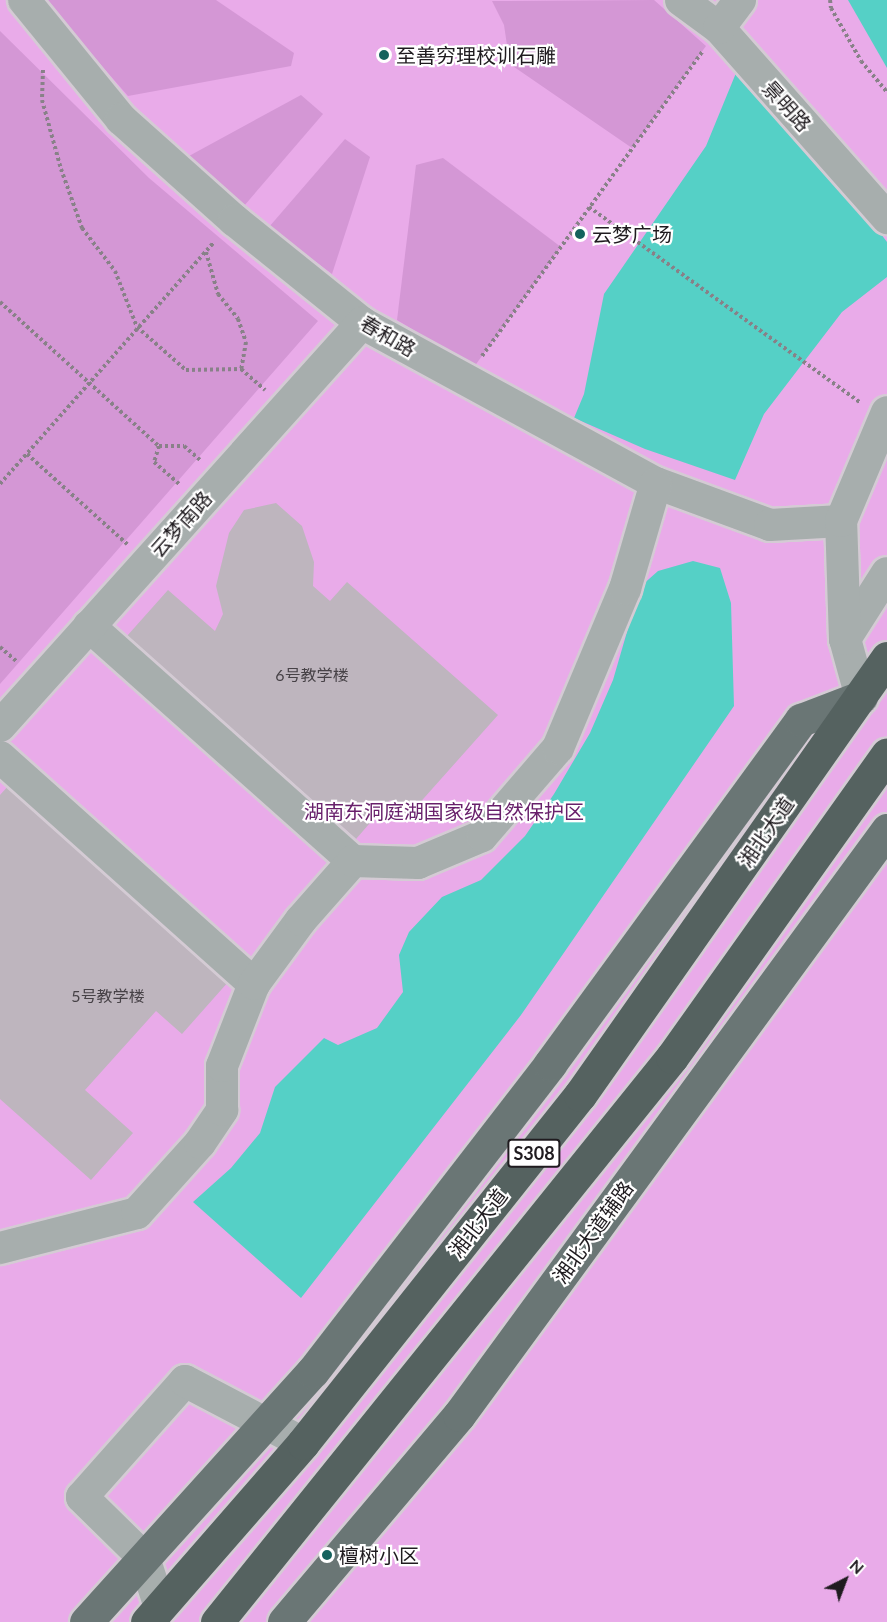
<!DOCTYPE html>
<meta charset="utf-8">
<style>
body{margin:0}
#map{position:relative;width:887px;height:1622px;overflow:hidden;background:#f7edf7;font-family:Lato,"Noto Sans SC",sans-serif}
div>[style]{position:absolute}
.green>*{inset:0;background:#e9abe9}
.forest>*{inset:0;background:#d497d5}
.water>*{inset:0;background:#55d0c6}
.building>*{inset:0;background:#beb5be}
.path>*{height:4px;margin-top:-2px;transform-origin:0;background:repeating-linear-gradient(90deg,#888188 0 3px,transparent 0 6px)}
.roads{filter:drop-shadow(2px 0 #d4cbd4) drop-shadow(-2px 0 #d4cbd4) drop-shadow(0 2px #d4cbd4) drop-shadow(0 -2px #d4cbd4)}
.minor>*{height:32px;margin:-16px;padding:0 16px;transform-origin:16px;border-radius:16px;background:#a7aead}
.major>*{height:33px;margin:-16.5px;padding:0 16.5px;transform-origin:16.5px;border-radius:16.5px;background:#6a7675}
.highway>*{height:33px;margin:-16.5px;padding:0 16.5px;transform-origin:16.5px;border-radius:16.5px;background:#556260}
.dots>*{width:16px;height:16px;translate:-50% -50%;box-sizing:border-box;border:3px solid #fff;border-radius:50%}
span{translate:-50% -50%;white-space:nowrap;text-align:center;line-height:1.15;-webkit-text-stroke:4.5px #fff;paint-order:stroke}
.number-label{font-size:16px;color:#474247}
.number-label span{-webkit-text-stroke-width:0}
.shield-label span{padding:2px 4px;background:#fff;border:2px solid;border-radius:4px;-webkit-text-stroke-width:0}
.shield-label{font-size:18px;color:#1f1b1f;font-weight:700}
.poi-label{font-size:20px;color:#1f1b1f}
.left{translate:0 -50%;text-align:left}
.street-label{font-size:20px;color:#1f1b1f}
.park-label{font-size:20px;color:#68206b}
.north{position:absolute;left:815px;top:1550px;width:60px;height:60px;-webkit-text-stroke:4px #fff;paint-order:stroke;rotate:42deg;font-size:16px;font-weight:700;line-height:24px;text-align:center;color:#1f1b1f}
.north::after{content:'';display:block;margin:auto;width:21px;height:27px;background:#1f1b1f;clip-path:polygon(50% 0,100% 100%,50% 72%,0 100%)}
</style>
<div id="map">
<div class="green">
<div style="clip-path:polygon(0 0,887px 0,887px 1622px,0 1622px)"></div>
</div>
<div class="forest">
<div style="clip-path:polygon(44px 0,216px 0,294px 53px,291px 66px,128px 96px)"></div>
<div style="clip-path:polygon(654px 0,706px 46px,632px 148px,504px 60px,508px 52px,504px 25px,492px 1px)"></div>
<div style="clip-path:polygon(0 31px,149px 178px,318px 321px,0 684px)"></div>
<div style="clip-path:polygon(301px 95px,323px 114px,244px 206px,189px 156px)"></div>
<div style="clip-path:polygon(345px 139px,370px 157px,332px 274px,269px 227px)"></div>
<div style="clip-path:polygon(443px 158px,561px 247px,474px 367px,397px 320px,416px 165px)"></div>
</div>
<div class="water">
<div style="clip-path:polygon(848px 0,887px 0,887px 68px)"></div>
<div style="clip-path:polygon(736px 73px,856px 201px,887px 242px,887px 277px,842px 312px,764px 414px,735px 480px,645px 449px,574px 418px,584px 394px,604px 294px,706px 146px)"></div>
<div style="clip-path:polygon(693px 561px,720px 568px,731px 603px,734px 706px,521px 1015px,301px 1298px,193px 1202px,231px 1168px,260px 1133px,275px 1087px,324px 1038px,338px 1045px,377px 1028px,403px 992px,399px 955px,409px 932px,442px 897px,481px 880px,525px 836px,554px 794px,590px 733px,613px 680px,640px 587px,658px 571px)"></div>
</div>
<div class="building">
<div style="clip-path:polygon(276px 503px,302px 526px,314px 562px,313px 586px,330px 601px,347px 582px,498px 715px,408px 816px,390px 800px,356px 839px,127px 636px,168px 590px,215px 631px,223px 614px,216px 586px,229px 533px,244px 510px)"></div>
<div style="clip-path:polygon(9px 785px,229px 981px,182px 1034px,156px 1011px,85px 1090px,133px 1133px,91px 1180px,0 1099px,0 795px)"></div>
</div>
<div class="path">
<div style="left:830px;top:0;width:8px;rotate:83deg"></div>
<div style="left:831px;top:8px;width:61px;rotate:60.5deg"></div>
<div style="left:861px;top:61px;width:40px;rotate:50deg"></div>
<div style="left:43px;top:70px;width:30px;rotate:92deg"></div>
<div style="left:42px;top:100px;width:72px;rotate:74.6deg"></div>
<div style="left:61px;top:169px;width:63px;rotate:70.4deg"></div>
<div style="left:82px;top:228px;width:54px;rotate:52.5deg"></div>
<div style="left:115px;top:271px;width:60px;rotate:68.6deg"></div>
<div style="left:137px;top:327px;width:65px;rotate:41.3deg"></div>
<div style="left:186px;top:370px;width:55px;rotate:-1deg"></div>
<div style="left:241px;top:369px;width:32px;rotate:41deg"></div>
<div style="left:589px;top:207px;width:335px;rotate:35.8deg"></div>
<div style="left:206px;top:252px;width:44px;rotate:74.1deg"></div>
<div style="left:218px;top:294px;width:32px;rotate:51deg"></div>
<div style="left:238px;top:319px;width:24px;rotate:71deg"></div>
<div style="left:246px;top:342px;width:27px;rotate:100deg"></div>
<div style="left:0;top:302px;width:215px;rotate:42.2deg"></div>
<div style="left:159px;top:446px;width:17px;rotate:107deg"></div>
<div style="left:154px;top:462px;width:33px;rotate:41deg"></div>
<div style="left:482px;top:356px;width:377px;rotate:-54.1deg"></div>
<div style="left:159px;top:446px;width:25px"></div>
<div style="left:184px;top:446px;width:21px;rotate:41deg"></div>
<div style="left:27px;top:454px;width:135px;rotate:42deg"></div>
<div style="left:0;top:484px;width:323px;rotate:-48.5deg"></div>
<div style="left:0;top:647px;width:23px;rotate:41deg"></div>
</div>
<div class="roads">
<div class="minor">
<div style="left:24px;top:0;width:154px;rotate:50.8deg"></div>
<div style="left:121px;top:119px;width:152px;rotate:41.8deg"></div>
<div style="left:234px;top:220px;width:164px;rotate:38.8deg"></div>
<div style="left:362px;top:323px;width:335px;rotate:28.6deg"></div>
<div style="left:656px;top:483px;width:121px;rotate:20.2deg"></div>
<div style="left:770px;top:525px;width:71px;rotate:-3.2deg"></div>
<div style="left:681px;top:0;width:47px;rotate:36.4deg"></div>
<div style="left:719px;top:28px;width:254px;rotate:48.5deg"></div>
<div style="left:719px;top:28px;width:35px;rotate:-53deg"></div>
<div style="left:89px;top:626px;width:353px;rotate:41.7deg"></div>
<div style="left:845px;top:639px;width:78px;rotate:-57.5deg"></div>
<div style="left:861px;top:697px;width:60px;rotate:-105.4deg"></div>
<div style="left:845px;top:639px;width:118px;rotate:-91.9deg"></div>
<div style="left:841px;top:521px;width:118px;rotate:-67.1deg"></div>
<div style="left:0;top:726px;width:542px;rotate:-48.07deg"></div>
<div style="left:0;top:757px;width:341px;rotate:41.8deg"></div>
<div style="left:0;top:1248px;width:141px;rotate:-14.3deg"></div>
<div style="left:137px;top:1213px;width:94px;rotate:-48deg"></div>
<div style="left:200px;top:1143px;width:40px;rotate:-56deg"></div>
<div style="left:222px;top:1110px;width:44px;rotate:-90deg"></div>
<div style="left:222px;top:1066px;width:88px;rotate:-68.7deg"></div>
<div style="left:254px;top:984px;width:79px;rotate:-53.7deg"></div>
<div style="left:301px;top:920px;width:79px;rotate:-48.6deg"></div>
<div style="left:353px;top:861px;width:65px;rotate:1.8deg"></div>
<div style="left:418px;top:863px;width:69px;rotate:-22.9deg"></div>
<div style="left:482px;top:836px;width:116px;rotate:-49.2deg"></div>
<div style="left:558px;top:748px;width:173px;rotate:-67.2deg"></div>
<div style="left:625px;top:589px;width:110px;rotate:-73.7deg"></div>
<div style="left:160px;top:1607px;width:52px;rotate:-108.1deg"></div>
<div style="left:144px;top:1558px;width:87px;rotate:-135.5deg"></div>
<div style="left:82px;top:1497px;width:155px;rotate:-48.4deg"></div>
<div style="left:185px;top:1381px;width:133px;rotate:27.7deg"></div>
</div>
<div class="major">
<div style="left:86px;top:1622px;width:338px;rotate:-47.9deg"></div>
<div style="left:313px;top:1371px;width:388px;rotate:-52.3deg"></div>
<div style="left:550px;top:1064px;width:426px;rotate:-53.9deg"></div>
<div style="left:801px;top:720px;width:64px;rotate:-21deg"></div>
<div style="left:284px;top:1622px;width:271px;rotate:-49.8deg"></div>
<div style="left:459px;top:1415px;width:725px;rotate:-53.81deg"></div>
</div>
<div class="highway">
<div style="left:147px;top:1622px;width:237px;rotate:-48.9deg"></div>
<div style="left:303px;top:1443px;width:445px;rotate:-51.5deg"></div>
<div style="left:580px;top:1095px;width:534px;rotate:-54.91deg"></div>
<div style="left:217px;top:1622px;width:725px;rotate:-51.16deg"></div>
<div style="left:672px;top:1057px;width:371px;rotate:-54.6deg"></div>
</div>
</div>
<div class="dots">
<div style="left:384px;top:55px;background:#14625d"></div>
<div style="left:580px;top:234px;background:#14625d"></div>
<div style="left:327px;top:1555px;background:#14625d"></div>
</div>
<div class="number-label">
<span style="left:312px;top:675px">6号教学楼</span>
<span style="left:108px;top:996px">5号教学楼</span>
</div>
<div class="shield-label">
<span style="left:534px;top:1153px">S308</span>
</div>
<div class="poi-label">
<span class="left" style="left:396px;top:55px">至善穷理校训石雕</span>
<span class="left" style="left:592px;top:234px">云梦广场</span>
<span class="left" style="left:339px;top:1555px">檀树小区</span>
</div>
<div class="street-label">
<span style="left:787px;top:106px;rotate:48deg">景明路</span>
<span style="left:388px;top:336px;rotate:30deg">春和路</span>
<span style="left:181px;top:524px;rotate:-48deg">云梦南路</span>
<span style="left:766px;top:832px;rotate:-55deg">湘北大道</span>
<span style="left:478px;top:1223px;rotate:-52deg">湘北大道</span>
<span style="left:593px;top:1232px;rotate:-54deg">湘北大道辅路</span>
</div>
<div class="park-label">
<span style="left:444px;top:811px">湖南东洞庭湖国家级自然保护区</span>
</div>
<div class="north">N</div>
</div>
